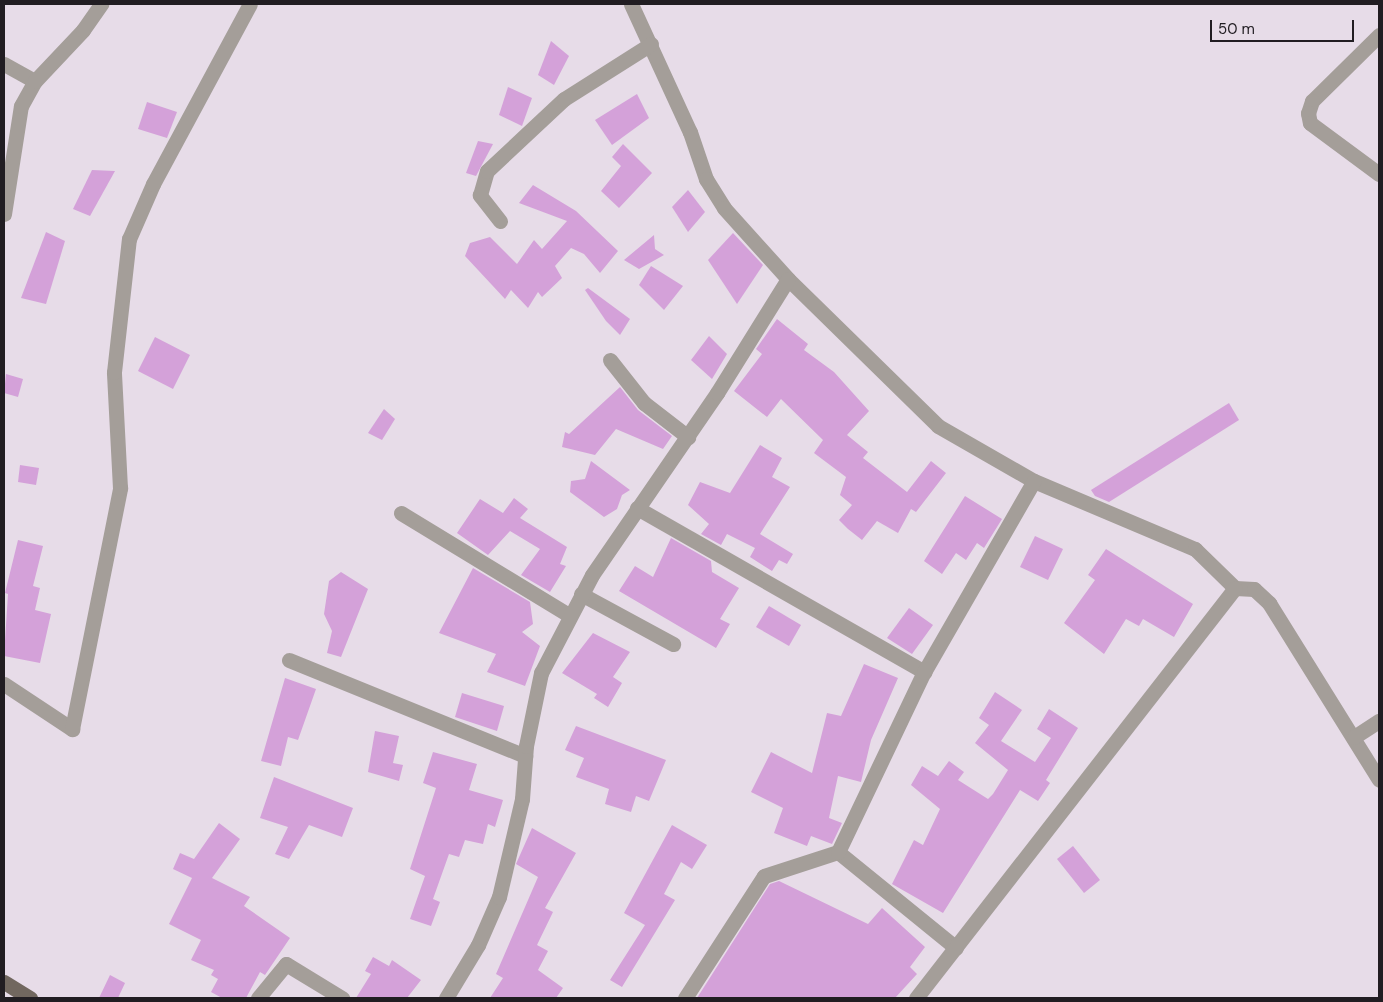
<!DOCTYPE html>
<style>
body{margin:0}
#map{position:relative;width:1383px;height:1002px;overflow:hidden;background:#e7dce8;font-family:"DM Sans",sans-serif}
div>[style]{position:absolute}
.building>*{inset:0;background:#d4a1d9}
.minor>*{height:15px;margin:-7.5px;padding:0 7.5px;transform-origin:7.5px;border-radius:7.5px;background:#a49e99}
.major>*{height:15px;margin:-7.5px;padding:0 7.5px;transform-origin:7.5px;border-radius:7.5px;background:#71675f}
span{translate:-50% -50%;white-space:nowrap;text-align:center;line-height:1.15;-webkit-text-stroke:4px #e7dce8;paint-order:stroke}
.frame{position:absolute;inset:0;border:5px solid #211d22;pointer-events:none}
.scale{position:absolute;left:1210px;top:20px;width:144px;height:22px;box-sizing:border-box;border:2px solid #211d22;border-top:0;padding-left:6px;font-size:15px;line-height:18px;white-space:nowrap;color:#211d22;-webkit-text-stroke:4px #e7dce8;paint-order:stroke}
</style>
<div id="map">
<div class="building">
<div style="clip-path:polygon(551px 41px,569px 56px,554px 85px,538px 75px)"></div>
<div style="clip-path:polygon(508px 87px,532px 98px,522px 126px,499px 115px)"></div>
<div style="clip-path:polygon(637px 94px,649px 118px,612px 145px,595px 120px)"></div>
<div style="clip-path:polygon(147px 102px,177px 112px,167px 138px,138px 129px)"></div>
<div style="clip-path:polygon(478px 141px,493px 144px,476px 176px,466px 173px)"></div>
<div style="clip-path:polygon(623px 144px,652px 173px,619px 208px,601px 191px,621px 166px,612px 157px)"></div>
<div style="clip-path:polygon(92px 170px,115px 171px,90px 216px,73px 209px)"></div>
<div style="clip-path:polygon(533px 185px,576px 211px,618px 251px,600px 273px,584px 254px,571px 248px,555px 266px,562px 278px,542px 297px,538px 292px,528px 308px,511px 290px,505px 299px,465px 256px,470px 243px,490px 237px,517px 264px,534px 240px,542px 249px,567px 221px,519px 203px)"></div>
<div style="clip-path:polygon(688px 190px,705px 212px,688px 232px,672px 207px)"></div>
<div style="clip-path:polygon(46px 232px,65px 241px,46px 304px,21px 298px)"></div>
<div style="clip-path:polygon(733px 233px,763px 265px,737px 304px,708px 260px)"></div>
<div style="clip-path:polygon(654px 235px,655px 249px,664px 255px,639px 269px,624px 260px)"></div>
<div style="clip-path:polygon(651px 266px,683px 286px,664px 310px,639px 285px)"></div>
<div style="clip-path:polygon(588px 288px,630px 319px,620px 335px,606px 321px,585px 290px)"></div>
<div style="clip-path:polygon(777px 319px,808px 344px,804px 350px,834px 372px,869px 411px,847px 435px,868px 452px,863px 458px,907px 492px,931px 461px,946px 473px,916px 512px,911px 509px,898px 533px,877px 521px,862px 540px,848px 529px,839px 520px,852px 505px,840px 495px,846px 477px,814px 453px,823px 440px,781px 399px,767px 417px,734px 391px,762px 354px,756px 349px)"></div>
<div style="clip-path:polygon(709px 336px,727px 354px,712px 379px,691px 360px)"></div>
<div style="clip-path:polygon(155px 337px,190px 355px,173px 389px,138px 371px)"></div>
<div style="clip-path:polygon(6px 374px,23px 379px,18px 397px,4px 393px)"></div>
<div style="clip-path:polygon(620px 387px,638px 410px,672px 436px,663px 449px,616px 429px,595px 455px,562px 447px,565px 432px,569px 434px)"></div>
<div style="clip-path:polygon(1229px 403px,1239px 420px,1109px 502px,1095px 496px,1091px 490px)"></div>
<div style="clip-path:polygon(384px 409px,395px 419px,382px 440px,368px 433px)"></div>
<div style="clip-path:polygon(760px 445px,782px 458px,772px 477px,790px 487px,760px 534px,793px 554px,787px 564px,779px 560px,772px 571px,750px 557px,755px 548px,727px 534px,721px 545px,701px 534px,709px 524px,688px 505px,700px 482px,730px 493px)"></div>
<div style="clip-path:polygon(591px 461px,630px 490px,622px 495px,617px 509px,604px 517px,570px 492px,571px 481px,585px 479px)"></div>
<div style="clip-path:polygon(20px 465px,39px 468px,36px 485px,18px 482px)"></div>
<div style="clip-path:polygon(965px 496px,1002px 519px,984px 548px,977px 543px,966px 560px,956px 553px,942px 574px,924px 561px)"></div>
<div style="clip-path:polygon(514px 498px,528px 509px,520px 518px,567px 547px,560px 564px,566px 566px,550px 592px,521px 575px,540px 549px,510px 531px,488px 555px,457px 533px,480px 499px,503px 513px)"></div>
<div style="clip-path:polygon(1035px 536px,1063px 549px,1048px 580px,1020px 567px)"></div>
<div style="clip-path:polygon(671px 538px,711px 561px,712px 572px,739px 588px,720px 619px,730px 624px,716px 648px,619px 591px,635px 566px,653px 577px)"></div>
<div style="clip-path:polygon(18px 540px,43px 546px,33px 586px,40px 588px,35px 610px,51px 614px,40px 663px,4px 656px,8px 594px,5px 593px)"></div>
<div style="clip-path:polygon(1106px 549px,1193px 604px,1174px 637px,1143px 619px,1139px 626px,1126px 619px,1104px 654px,1064px 623px,1095px 580px,1088px 575px)"></div>
<div style="clip-path:polygon(473px 568px,530px 602px,533px 624px,522px 632px,540px 646px,525px 686px,487px 672px,496px 654px,439px 633px)"></div>
<div style="clip-path:polygon(341px 572px,368px 589px,341px 657px,327px 653px,332px 631px,324px 614px,329px 581px)"></div>
<div style="clip-path:polygon(769px 606px,801px 625px,789px 646px,756px 627px)"></div>
<div style="clip-path:polygon(909px 608px,933px 625px,912px 654px,887px 638px)"></div>
<div style="clip-path:polygon(593px 633px,630px 652px,613px 677px,622px 683px,608px 707px,594px 698px,597px 694px,562px 673px)"></div>
<div style="clip-path:polygon(864px 664px,898px 678px,871px 740px,861px 782px,838px 776px,829px 818px,842px 823px,832px 844px,811px 836px,807px 846px,774px 833px,783px 808px,751px 792px,771px 752px,812px 773px,827px 713px,841px 716px)"></div>
<div style="clip-path:polygon(285px 678px,316px 689px,298px 740px,288px 737px,281px 766px,261px 761px)"></div>
<div style="clip-path:polygon(995px 692px,1022px 710px,1001px 741px,1035px 762px,1051px 738px,1037px 729px,1049px 709px,1078px 728px,1046px 780px,1050px 783px,1038px 801px,1020px 790px,943px 913px,892px 884px,914px 840px,923px 845px,940px 809px,911px 785px,922px 766px,938px 776px,949px 761px,964px 772px,958px 780px,988px 799px,993px 794px,1008px 770px,975px 743px,989px 725px,979px 718px)"></div>
<div style="clip-path:polygon(462px 693px,504px 706px,497px 731px,455px 717px)"></div>
<div style="clip-path:polygon(576px 726px,666px 760px,649px 801px,636px 796px,631px 812px,605px 804px,609px 789px,576px 777px,584px 758px,565px 750px)"></div>
<div style="clip-path:polygon(375px 731px,399px 736px,393px 763px,403px 765px,399px 781px,368px 772px)"></div>
<div style="clip-path:polygon(433px 752px,477px 764px,469px 790px,503px 800px,495px 827px,488px 824px,483px 844px,465px 840px,459px 857px,449px 854px,433px 899px,440px 902px,431px 926px,410px 919px,425px 876px,410px 869px,436px 788px,423px 783px)"></div>
<div style="clip-path:polygon(274px 777px,353px 808px,342px 837px,309px 825px,289px 859px,275px 854px,288px 827px,260px 818px)"></div>
<div style="clip-path:polygon(219px 823px,240px 839px,212px 878px,250px 897px,244px 906px,290px 938px,265px 975px,260px 972px,246px 998px,222px 998px,211px 992px,218px 979px,211px 975px,214px 970px,191px 960px,201px 940px,169px 924px,192px 878px,173px 869px,180px 853px,194px 859px)"></div>
<div style="clip-path:polygon(672px 825px,707px 845px,692px 869px,681px 862px,664px 894px,675px 900px,622px 987px,610px 980px,645px 925px,624px 913px)"></div>
<div style="clip-path:polygon(532px 828px,576px 853px,545px 908px,553px 912px,537px 945px,548px 951px,538px 970px,563px 988px,556px 998px,490px 998px,503px 978px,496px 974px,538px 877px,516px 864px)"></div>
<div style="clip-path:polygon(1073px 846px,1100px 880px,1084px 893px,1057px 859px)"></div>
<div style="clip-path:polygon(779px 881px,868px 924px,882px 908px,925px 947px,910px 967px,917px 974px,895px 998px,697px 998px,770px 884px)"></div>
<div style="clip-path:polygon(373px 957px,389px 966px,392px 960px,421px 980px,407px 998px,356px 998px,371px 974px,365px 971px)"></div>
<div style="clip-path:polygon(110px 975px,125px 983px,118px 998px,99px 998px)"></div>
</div>
<div class="minor">
<div style="left:631px;top:4px;width:141px;rotate:65.3deg"></div>
<div style="left:690px;top:132px;width:50px;rotate:71.2deg"></div>
<div style="left:706px;top:179px;width:34px;rotate:58deg"></div>
<div style="left:724px;top:208px;width:96px;rotate:48deg"></div>
<div style="left:788px;top:279px;width:210px;rotate:44.4deg"></div>
<div style="left:938px;top:426px;width:111px;rotate:29.8deg"></div>
<div style="left:1034px;top:481px;width:175px;rotate:22.9deg"></div>
<div style="left:1195px;top:549px;width:56px;rotate:44.3deg"></div>
<div style="left:1235px;top:588px;width:19px;rotate:3deg"></div>
<div style="left:1254px;top:589px;width:21px;rotate:43deg"></div>
<div style="left:1269px;top:603px;width:208px;rotate:58.1deg"></div>
<div style="left:1379px;top:35px;width:94px;rotate:135.4deg"></div>
<div style="left:1312px;top:101px;width:13px;rotate:108deg"></div>
<div style="left:1308px;top:113px;width:10px;rotate:79deg"></div>
<div style="left:1310px;top:123px;width:86px;rotate:36.5deg"></div>
<div style="left:4px;top:64px;width:35px;rotate:29deg"></div>
<div style="left:4px;top:214px;width:109px;rotate:-81.1deg"></div>
<div style="left:21px;top:106px;width:29px;rotate:-61deg"></div>
<div style="left:35px;top:81px;width:70px;rotate:-46.7deg"></div>
<div style="left:83px;top:30px;width:32px;rotate:-55deg"></div>
<div style="left:500px;top:221px;width:33px;rotate:-128deg"></div>
<div style="left:480px;top:195px;width:25px;rotate:-74deg"></div>
<div style="left:487px;top:171px;width:105px;rotate:-43.1deg"></div>
<div style="left:564px;top:99px;width:103px;rotate:-32.3deg"></div>
<div style="left:610px;top:360px;width:55px;rotate:51.7deg"></div>
<div style="left:644px;top:403px;width:56px;rotate:37.7deg"></div>
<div style="left:637px;top:508px;width:331px;rotate:29.7deg"></div>
<div style="left:401px;top:513px;width:197px;rotate:31.3deg"></div>
<div style="left:581px;top:594px;width:105px;rotate:28.5deg"></div>
<div style="left:289px;top:660px;width:255px;rotate:22.1deg"></div>
<div style="left:4px;top:684px;width:82px;rotate:33.5deg"></div>
<div style="left:72px;top:729px;width:246px;rotate:-78.7deg"></div>
<div style="left:120px;top:488px;width:116px;rotate:-93deg"></div>
<div style="left:114px;top:372px;width:134px;rotate:-83.6deg"></div>
<div style="left:129px;top:239px;width:60px;rotate:-66.4deg"></div>
<div style="left:153px;top:184px;width:204px;rotate:-61.7deg"></div>
<div style="left:1354px;top:737px;width:30px;rotate:-33deg"></div>
<div style="left:838px;top:852px;width:152px;rotate:39.1deg"></div>
<div style="left:258px;top:998px;width:44px;rotate:-50.5deg"></div>
<div style="left:286px;top:964px;width:66px;rotate:31.3deg"></div>
<div style="left:446px;top:998px;width:62px;rotate:-58.9deg"></div>
<div style="left:478px;top:945px;width:52px;rotate:-66.4deg"></div>
<div style="left:499px;top:897px;width:101px;rotate:-76.8deg"></div>
<div style="left:522px;top:799px;width:53px;rotate:-85.7deg"></div>
<div style="left:526px;top:746px;width:75px;rotate:-78.4deg"></div>
<div style="left:541px;top:673px;width:110px;rotate:-62.5deg"></div>
<div style="left:592px;top:575px;width:221px;rotate:-55.5deg"></div>
<div style="left:717px;top:393px;width:134px;rotate:-58.1deg"></div>
<div style="left:685px;top:998px;width:145px;rotate:-57.1deg"></div>
<div style="left:764px;top:876px;width:78px;rotate:-18deg"></div>
<div style="left:838px;top:852px;width:199px;rotate:-64.5deg"></div>
<div style="left:924px;top:672px;width:220px;rotate:-60.1deg"></div>
<div style="left:916px;top:998px;width:519px;rotate:-52.12deg"></div>
</div>
<div class="major">
<div style="left:4px;top:982px;width:31px;rotate:32deg"></div>
</div>
<div class="frame"></div>
<div class="scale">50 m</div>
</div>
